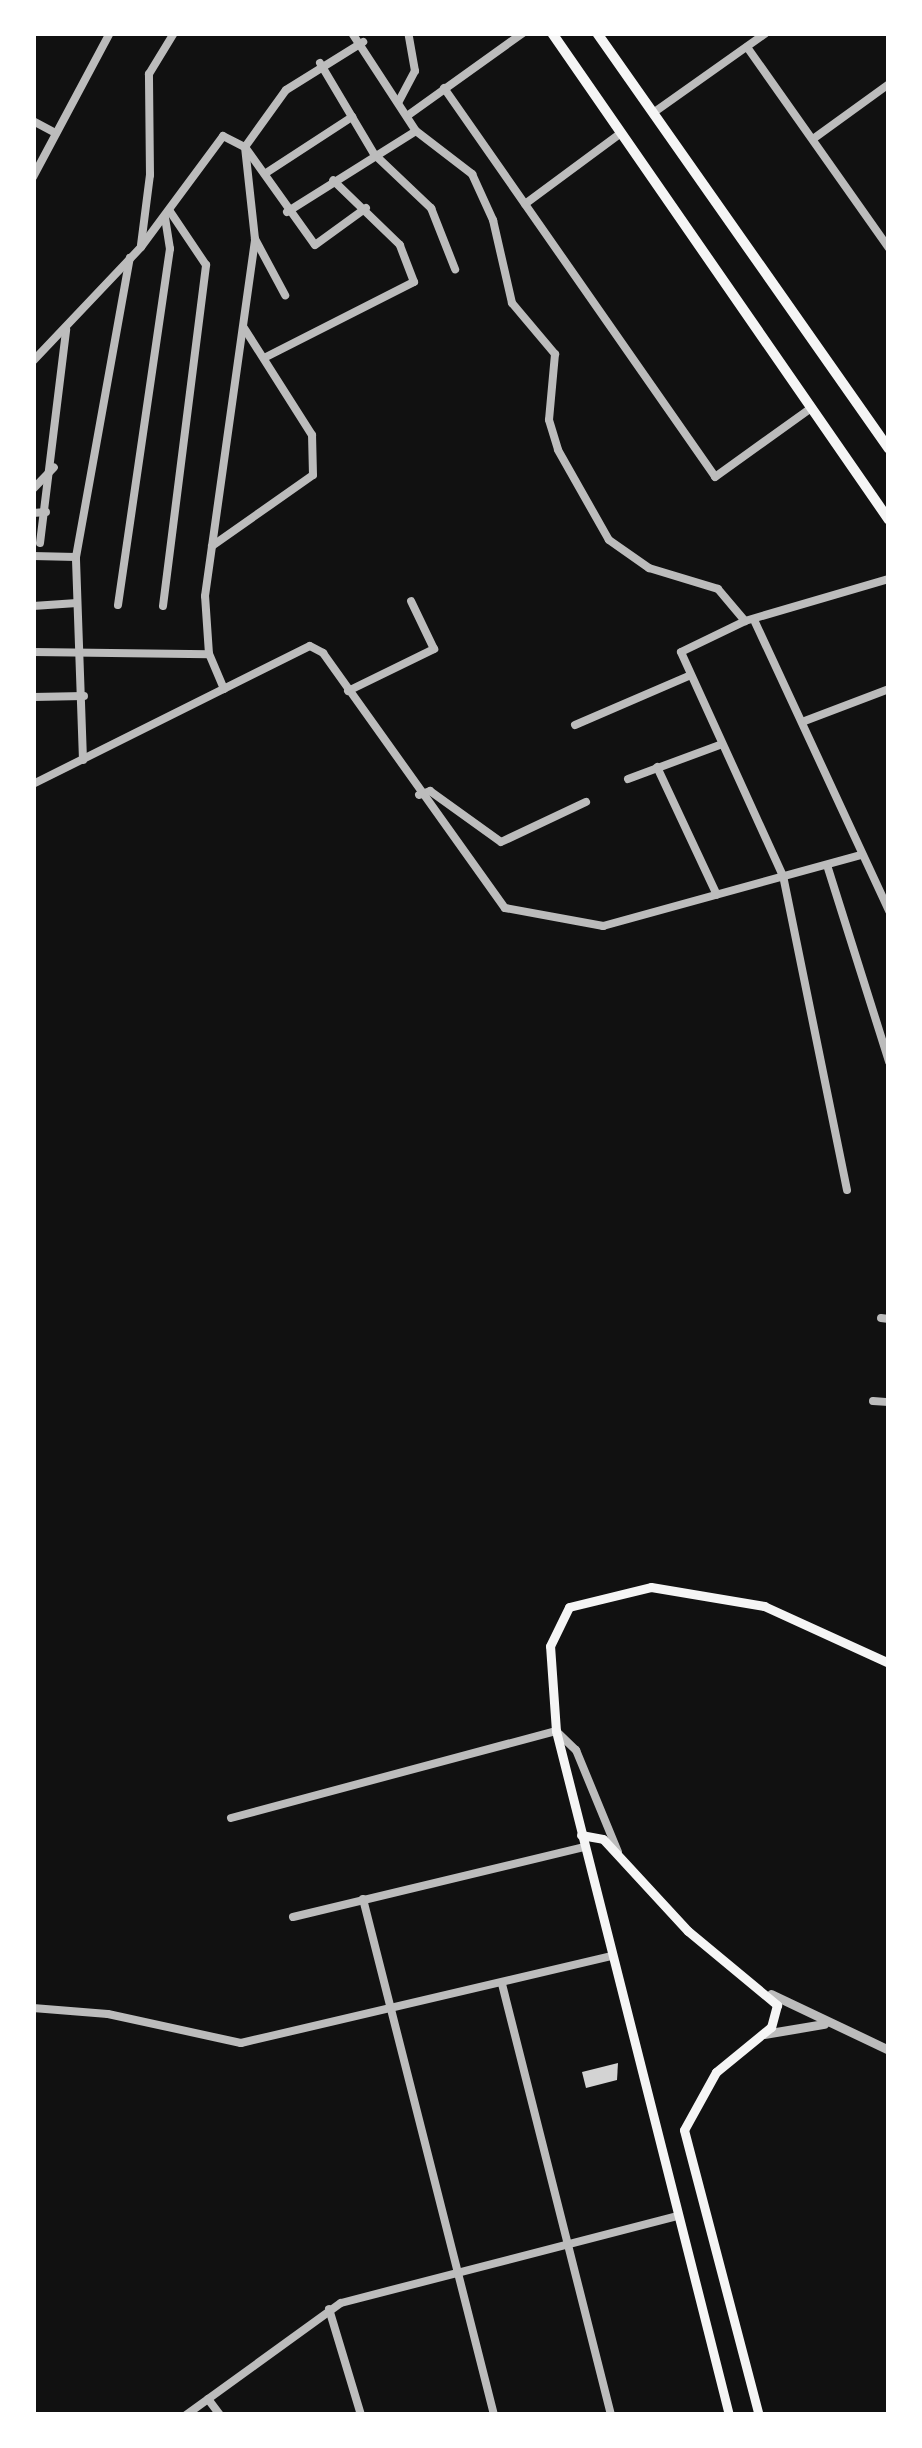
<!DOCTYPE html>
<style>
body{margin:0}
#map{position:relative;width:922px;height:2448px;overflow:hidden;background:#111;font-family:Karla,sans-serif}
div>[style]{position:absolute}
.building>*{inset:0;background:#d3d3d3}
.minor>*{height:8px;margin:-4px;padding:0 4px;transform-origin:4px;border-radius:4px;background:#bcbcbc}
.tertiary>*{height:9px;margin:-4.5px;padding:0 4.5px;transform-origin:4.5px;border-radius:4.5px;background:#bcbcbc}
.secondary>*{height:9px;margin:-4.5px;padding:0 4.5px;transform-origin:4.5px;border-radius:4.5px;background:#f5f5f5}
.primary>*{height:10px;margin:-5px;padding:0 5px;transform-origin:5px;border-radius:5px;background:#f5f5f5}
span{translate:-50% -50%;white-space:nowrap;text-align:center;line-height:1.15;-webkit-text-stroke:9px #fff;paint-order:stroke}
.frame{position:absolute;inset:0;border:36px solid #fff;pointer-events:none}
</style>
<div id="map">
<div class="building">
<div style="clip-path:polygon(618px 2063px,617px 2080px,586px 2088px,582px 2072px)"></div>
</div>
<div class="minor">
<div style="left:352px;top:33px;width:117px;rotate:56.9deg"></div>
<div style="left:416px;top:131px;width:71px;rotate:37.5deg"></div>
<div style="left:472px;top:174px;width:51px;rotate:65.5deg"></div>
<div style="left:493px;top:220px;width:85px;rotate:77.1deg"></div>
<div style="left:512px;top:303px;width:67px;rotate:49.9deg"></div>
<div style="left:555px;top:354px;width:66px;rotate:95.2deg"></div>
<div style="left:549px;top:420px;width:31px;rotate:73deg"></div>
<div style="left:558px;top:450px;width:103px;rotate:60.5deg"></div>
<div style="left:609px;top:540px;width:49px;rotate:35deg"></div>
<div style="left:649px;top:568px;width:72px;rotate:16.9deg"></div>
<div style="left:718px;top:589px;width:42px;rotate:49.8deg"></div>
<div style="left:747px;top:47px;width:246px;rotate:54.8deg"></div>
<div style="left:320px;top:63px;width:106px;rotate:59.3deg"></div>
<div style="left:374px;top:154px;width:79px;rotate:43.5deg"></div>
<div style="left:431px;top:208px;width:66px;rotate:68.5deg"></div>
<div style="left:444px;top:88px;width:474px;rotate:55.1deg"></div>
<div style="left:715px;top:477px;width:118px;rotate:-35.7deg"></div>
<div style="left:399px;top:101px;width:34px;rotate:-62deg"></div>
<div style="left:415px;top:71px;width:39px;rotate:-100deg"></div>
<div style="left:653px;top:113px;width:138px;rotate:-35.3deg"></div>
<div style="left:407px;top:116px;width:143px;rotate:-35.6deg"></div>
<div style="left:33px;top:121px;width:26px;rotate:28deg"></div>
<div style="left:813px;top:139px;width:94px;rotate:-35.9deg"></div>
<div style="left:266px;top:173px;width:103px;rotate:-33.1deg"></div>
<div style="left:33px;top:177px;width:163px;rotate:-61.9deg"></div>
<div style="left:525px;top:204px;width:119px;rotate:-36.5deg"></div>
<div style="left:287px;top:212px;width:152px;rotate:-32.1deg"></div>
<div style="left:255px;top:239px;width:64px;rotate:61.8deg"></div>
<div style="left:141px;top:245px;width:71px;rotate:-82.7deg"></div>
<div style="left:150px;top:175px;width:101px;rotate:-90.6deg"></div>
<div style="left:149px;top:74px;width:48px;rotate:-58.6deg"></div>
<div style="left:266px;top:357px;width:166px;rotate:-26.9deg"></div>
<div style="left:414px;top:282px;width:40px;rotate:-111deg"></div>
<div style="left:400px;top:245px;width:93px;rotate:-135.9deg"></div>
<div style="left:33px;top:361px;width:157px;rotate:-46.5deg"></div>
<div style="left:141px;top:247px;width:138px;rotate:-53.5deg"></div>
<div style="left:223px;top:136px;width:25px;rotate:27deg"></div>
<div style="left:245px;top:147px;width:120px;rotate:54.5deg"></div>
<div style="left:315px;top:245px;width:63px;rotate:-36deg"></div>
<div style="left:33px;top:489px;width:30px;rotate:-46deg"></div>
<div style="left:33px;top:513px;width:13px;rotate:-4deg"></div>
<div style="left:40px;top:543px;width:215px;rotate:-83deg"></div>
<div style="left:212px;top:546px;width:123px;rotate:-35.1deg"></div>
<div style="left:313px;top:475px;width:40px;rotate:-91.4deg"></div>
<div style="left:312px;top:435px;width:127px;rotate:-122.4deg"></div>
<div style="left:33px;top:556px;width:43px;rotate:1.3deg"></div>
<div style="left:118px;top:605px;width:360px;rotate:-81.7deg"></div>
<div style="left:170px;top:249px;width:32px;rotate:-99deg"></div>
<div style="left:33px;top:606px;width:44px;rotate:-3.9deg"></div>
<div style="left:163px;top:606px;width:344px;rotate:-82.8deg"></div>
<div style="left:206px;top:265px;width:66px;rotate:-123.9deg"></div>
<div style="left:755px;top:622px;width:319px;rotate:65.1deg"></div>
<div style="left:33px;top:652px;width:176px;rotate:0.7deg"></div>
<div style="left:224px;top:689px;width:38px;rotate:-113deg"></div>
<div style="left:209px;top:654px;width:58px;rotate:-93.9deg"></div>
<div style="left:205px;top:596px;width:360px;rotate:-82deg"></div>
<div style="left:255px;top:239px;width:93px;rotate:-96.2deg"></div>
<div style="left:245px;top:147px;width:70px;rotate:-54.3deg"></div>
<div style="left:286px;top:90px;width:91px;rotate:-31.9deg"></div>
<div style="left:348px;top:691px;width:96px;rotate:-26deg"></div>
<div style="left:434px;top:649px;width:53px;rotate:-115.6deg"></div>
<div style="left:33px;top:697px;width:51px;rotate:-1.1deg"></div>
<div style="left:802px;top:722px;width:93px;rotate:-20.8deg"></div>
<div style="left:575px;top:725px;width:126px;rotate:-23.3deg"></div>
<div style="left:83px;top:760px;width:203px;rotate:-92deg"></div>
<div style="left:76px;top:557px;width:304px;rotate:-79.8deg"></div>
<div style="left:657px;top:767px;width:141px;rotate:64.9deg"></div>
<div style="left:628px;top:779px;width:100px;rotate:-20.4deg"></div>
<div style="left:33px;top:784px;width:309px;rotate:-26.5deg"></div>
<div style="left:310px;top:646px;width:15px;rotate:28deg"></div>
<div style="left:323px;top:653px;width:313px;rotate:54.5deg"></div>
<div style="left:505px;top:908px;width:100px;rotate:10.4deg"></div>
<div style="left:603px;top:926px;width:268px;rotate:-15.4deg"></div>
<div style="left:419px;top:795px;width:12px;rotate:-20deg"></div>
<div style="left:430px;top:791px;width:87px;rotate:35.7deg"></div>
<div style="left:501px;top:842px;width:94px;rotate:-25.2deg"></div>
<div style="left:827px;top:865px;width:207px;rotate:72.5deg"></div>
<div style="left:847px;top:1190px;width:320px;rotate:-101.5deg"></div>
<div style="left:783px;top:876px;width:246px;rotate:-114.5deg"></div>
<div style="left:681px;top:652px;width:71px;rotate:-25.8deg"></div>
<div style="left:745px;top:621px;width:150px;rotate:-16.3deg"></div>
<div style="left:881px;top:1318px;width:8px;rotate:7deg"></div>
<div style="left:873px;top:1401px;width:16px;rotate:4deg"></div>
<div style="left:231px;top:1818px;width:336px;rotate:-15deg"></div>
<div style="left:556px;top:1731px;width:28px;rotate:44deg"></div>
<div style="left:576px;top:1750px;width:110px;rotate:67.6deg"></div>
<div style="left:363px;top:1899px;width:532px;rotate:75.75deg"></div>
<div style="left:293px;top:1917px;width:300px;rotate:-13.5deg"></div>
<div style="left:502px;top:1984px;width:445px;rotate:75.8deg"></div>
<div style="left:33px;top:2008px;width:75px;rotate:4.6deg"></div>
<div style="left:108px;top:2014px;width:136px;rotate:12.3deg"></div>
<div style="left:241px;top:2043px;width:380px;rotate:-13.2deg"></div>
<div style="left:329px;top:2309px;width:111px;rotate:73.2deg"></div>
<div style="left:208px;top:2399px;width:20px;rotate:53deg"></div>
<div style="left:186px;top:2415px;width:191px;rotate:-35.9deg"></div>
<div style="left:341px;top:2303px;width:347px;rotate:-14.5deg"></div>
</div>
<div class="tertiary">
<div style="left:771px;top:1994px;width:131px;rotate:25.4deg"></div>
<div style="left:764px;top:2034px;width:61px;rotate:-9.5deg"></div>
</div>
<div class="secondary">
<div style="left:581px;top:1835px;width:22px;rotate:10deg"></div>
<div style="left:603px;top:1839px;width:125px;rotate:47.3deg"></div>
<div style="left:688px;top:1931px;width:116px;rotate:39.7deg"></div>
<div style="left:777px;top:2005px;width:23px;rotate:105deg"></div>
<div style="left:771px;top:2027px;width:71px;rotate:140.7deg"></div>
<div style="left:716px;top:2072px;width:66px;rotate:118.9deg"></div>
<div style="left:684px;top:2130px;width:295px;rotate:75.3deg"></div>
<div style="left:729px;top:2415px;width:706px;rotate:-104.19deg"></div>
<div style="left:556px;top:1731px;width:85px;rotate:-94deg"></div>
<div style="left:550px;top:1646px;width:43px;rotate:-64deg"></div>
<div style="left:569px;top:1607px;width:84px;rotate:-13.7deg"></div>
<div style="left:651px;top:1587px;width:115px;rotate:9.5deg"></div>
<div style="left:764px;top:1606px;width:137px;rotate:24.5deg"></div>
</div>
<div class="primary">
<div style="left:552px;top:33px;width:592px;rotate:55.32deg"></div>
<div style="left:597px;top:33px;width:508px;rotate:54.93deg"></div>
</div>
<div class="frame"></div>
</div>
